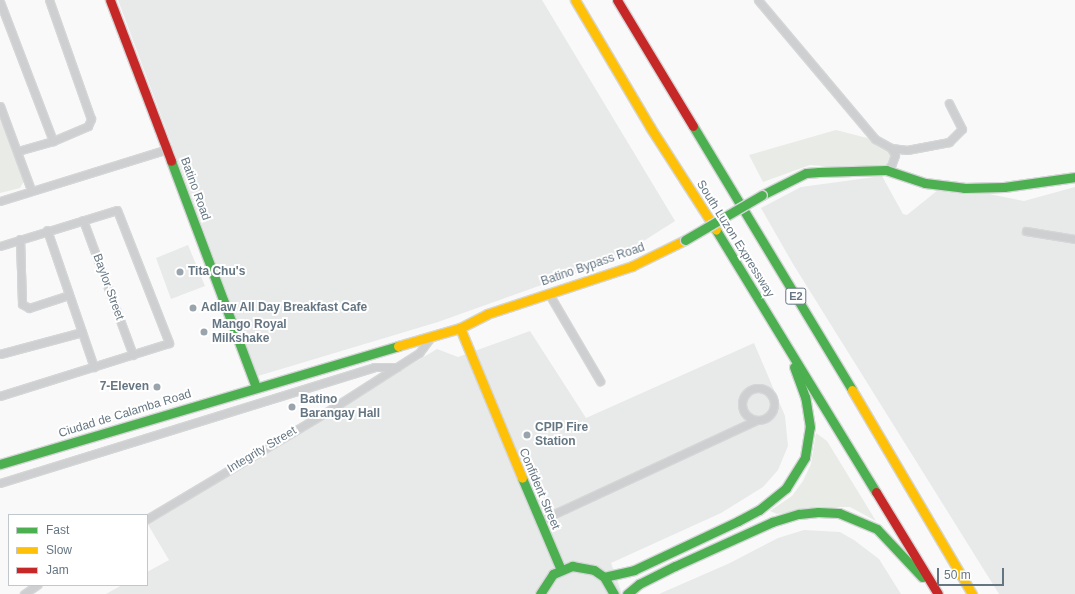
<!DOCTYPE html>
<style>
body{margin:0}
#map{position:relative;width:1075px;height:594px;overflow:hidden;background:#f9f9f9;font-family:Helvetica,sans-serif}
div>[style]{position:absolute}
.built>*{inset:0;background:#e8e9e9}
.green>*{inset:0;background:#e8ebe6}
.roads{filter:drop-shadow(1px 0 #d5d6d7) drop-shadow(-1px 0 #d5d6d7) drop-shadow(0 1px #d5d6d7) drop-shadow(0 -1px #d5d6d7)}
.street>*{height:7px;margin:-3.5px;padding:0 3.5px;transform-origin:3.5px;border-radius:3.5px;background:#cecfd0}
.street>.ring{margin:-3.5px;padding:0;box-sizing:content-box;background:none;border:7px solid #cecfd0;border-radius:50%}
.fast>*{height:9px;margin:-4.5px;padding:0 4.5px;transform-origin:4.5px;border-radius:4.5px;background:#4caf50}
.slow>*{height:9px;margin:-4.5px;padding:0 4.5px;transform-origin:4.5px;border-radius:4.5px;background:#ffc107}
.jam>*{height:9px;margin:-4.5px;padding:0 4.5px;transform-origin:4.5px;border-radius:4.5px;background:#c62828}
.bridges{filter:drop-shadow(1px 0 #d5d6d7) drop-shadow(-1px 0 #d5d6d7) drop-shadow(0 1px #d5d6d7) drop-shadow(0 -1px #d5d6d7)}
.fast-bridge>*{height:9px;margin:-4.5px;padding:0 4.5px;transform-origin:4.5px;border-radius:4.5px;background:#4caf50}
.dots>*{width:11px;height:11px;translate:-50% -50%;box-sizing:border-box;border:2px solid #fff;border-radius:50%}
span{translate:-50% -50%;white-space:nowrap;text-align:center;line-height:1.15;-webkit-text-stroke:4px #fff;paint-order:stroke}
.shield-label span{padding:1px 3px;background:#fff;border:1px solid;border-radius:3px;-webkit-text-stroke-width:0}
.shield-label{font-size:11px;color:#657683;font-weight:700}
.street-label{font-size:12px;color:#657683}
.poi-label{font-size:12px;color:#657683;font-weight:700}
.left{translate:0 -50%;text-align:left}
.right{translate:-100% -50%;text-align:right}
.legend{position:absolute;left:8px;top:514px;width:140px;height:72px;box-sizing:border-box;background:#fff;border:1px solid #c1c8cd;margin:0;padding:5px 7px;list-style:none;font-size:12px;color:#657683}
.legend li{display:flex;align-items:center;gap:8px;height:20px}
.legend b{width:20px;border:1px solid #c1c8cd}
.scale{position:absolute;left:937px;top:568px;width:67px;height:18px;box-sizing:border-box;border:2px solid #657683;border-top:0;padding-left:5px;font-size:12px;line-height:14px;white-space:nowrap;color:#657683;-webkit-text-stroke:3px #fff;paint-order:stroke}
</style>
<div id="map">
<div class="built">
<div style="clip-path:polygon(118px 0,542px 0,675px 221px,617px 258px,438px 322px,258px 376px)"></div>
<div style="clip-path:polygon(882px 176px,903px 214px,907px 215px,938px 190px,974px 191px,1024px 201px,1075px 187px,1075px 594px,999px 594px,793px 264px,761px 208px,801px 187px)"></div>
<div style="clip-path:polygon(188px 245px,205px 286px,171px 299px,156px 258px)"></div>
<div style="clip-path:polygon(530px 331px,586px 418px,754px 343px,785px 416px,788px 446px,778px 470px,763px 487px,721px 513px,611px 563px,622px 594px,106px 594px,122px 585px,147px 585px,147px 572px,169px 560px,147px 523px,437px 349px,458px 357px)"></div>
<div style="clip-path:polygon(804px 530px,840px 532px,854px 540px,879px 559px,901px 594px,659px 594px,730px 563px,778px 538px)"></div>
</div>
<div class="green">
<div style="clip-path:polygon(0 119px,24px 181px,20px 188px,0 193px)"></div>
<div style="clip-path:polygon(836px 130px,902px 147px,891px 172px,810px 165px,763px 182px,749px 155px)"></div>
<div style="clip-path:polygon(816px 433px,827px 441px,876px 521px,850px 507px,820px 507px,777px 514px,770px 511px,792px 496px,803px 481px,811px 464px)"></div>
</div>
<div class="roads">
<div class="street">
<div style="left:758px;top:0;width:182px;rotate:49.9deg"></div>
<div style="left:875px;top:139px;width:18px;rotate:29deg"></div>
<div style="left:891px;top:148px;width:8px;rotate:60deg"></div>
<div style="left:895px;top:155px;width:12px;rotate:110deg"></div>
<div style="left:891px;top:166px;width:6px;rotate:141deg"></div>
<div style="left:0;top:2px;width:149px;rotate:69.1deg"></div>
<div style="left:0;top:106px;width:90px;rotate:69.7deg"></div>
<div style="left:891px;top:148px;width:16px;rotate:7deg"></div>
<div style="left:907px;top:150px;width:43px;rotate:-10.8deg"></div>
<div style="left:949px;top:142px;width:18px;rotate:-45deg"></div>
<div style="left:962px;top:129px;width:29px;rotate:-117deg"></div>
<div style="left:18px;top:151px;width:36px;rotate:-16deg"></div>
<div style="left:53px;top:141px;width:38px;rotate:-23deg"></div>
<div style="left:88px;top:126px;width:8px;rotate:-67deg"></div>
<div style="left:91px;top:119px;width:126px;rotate:-109.4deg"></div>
<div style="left:0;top:201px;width:176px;rotate:-17.2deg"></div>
<div style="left:83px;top:220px;width:144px;rotate:69.7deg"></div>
<div style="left:47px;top:230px;width:145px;rotate:71.1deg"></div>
<div style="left:1026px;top:231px;width:50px;rotate:9.3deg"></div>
<div style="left:20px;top:239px;width:65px;rotate:88.2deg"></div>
<div style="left:22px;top:304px;width:8px;rotate:30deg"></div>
<div style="left:29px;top:308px;width:42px;rotate:-18deg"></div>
<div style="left:0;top:246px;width:122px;rotate:-17.1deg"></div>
<div style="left:117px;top:210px;width:143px;rotate:68.6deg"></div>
<div style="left:169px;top:343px;width:177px;rotate:162.6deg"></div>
<div style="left:549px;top:294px;width:101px;rotate:59.6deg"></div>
<div style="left:0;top:354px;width:85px;rotate:-15deg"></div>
<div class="ring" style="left:742px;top:388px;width:25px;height:25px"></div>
<div style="left:0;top:483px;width:392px;rotate:-17.2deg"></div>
<div style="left:374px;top:367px;width:23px"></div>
<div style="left:147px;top:519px;width:207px;rotate:-30.8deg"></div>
<div style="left:325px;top:413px;width:112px;rotate:-32.6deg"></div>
<div style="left:419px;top:353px;width:21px;rotate:-53deg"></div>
<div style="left:539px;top:521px;width:240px;rotate:-24.9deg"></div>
<div style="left:24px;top:594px;width:16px;rotate:-35deg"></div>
</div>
<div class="fast">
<div style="left:693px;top:126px;width:308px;rotate:58.9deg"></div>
<div style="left:171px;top:161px;width:241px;rotate:69.4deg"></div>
<div style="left:762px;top:195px;width:49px;rotate:-26.6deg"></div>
<div style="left:806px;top:173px;width:13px;rotate:-4deg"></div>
<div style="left:819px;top:172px;width:67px;rotate:-1.7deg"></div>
<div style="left:886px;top:170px;width:41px;rotate:18.4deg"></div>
<div style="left:925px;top:183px;width:39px;rotate:7deg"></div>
<div style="left:964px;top:188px;width:40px;rotate:-1.4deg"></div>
<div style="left:1004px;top:187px;width:72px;rotate:-8deg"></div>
<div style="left:716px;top:230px;width:307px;rotate:58.6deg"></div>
<div style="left:0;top:464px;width:415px;rotate:-16.5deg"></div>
<div style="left:522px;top:478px;width:100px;rotate:67deg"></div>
<div style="left:604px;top:577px;width:31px;rotate:-13deg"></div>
<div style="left:634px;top:570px;width:115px;rotate:-25.2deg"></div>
<div style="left:738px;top:521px;width:24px;rotate:-28deg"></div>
<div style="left:759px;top:510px;width:35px;rotate:-39deg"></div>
<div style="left:786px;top:488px;width:36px;rotate:-58deg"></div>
<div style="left:805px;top:457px;width:30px;rotate:-81deg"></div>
<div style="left:810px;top:427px;width:30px;rotate:-99deg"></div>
<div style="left:805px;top:397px;width:32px;rotate:-110deg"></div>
<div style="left:540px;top:594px;width:24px;rotate:-57deg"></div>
<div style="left:553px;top:574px;width:21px;rotate:-23deg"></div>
<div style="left:572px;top:566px;width:22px;rotate:10deg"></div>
<div style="left:594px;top:570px;width:12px;rotate:35deg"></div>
<div style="left:604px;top:577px;width:20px;rotate:60deg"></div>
<div style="left:627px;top:594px;width:16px;rotate:-40deg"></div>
<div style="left:639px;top:584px;width:40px;rotate:-26.6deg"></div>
<div style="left:675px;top:566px;width:107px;rotate:-24.4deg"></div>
<div style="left:772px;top:522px;width:28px;rotate:-17deg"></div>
<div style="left:799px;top:514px;width:19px;rotate:-6deg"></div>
<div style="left:818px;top:512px;width:21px;rotate:3deg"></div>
<div style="left:839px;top:513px;width:41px;rotate:22.8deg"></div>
<div style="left:877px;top:529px;width:66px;rotate:46.8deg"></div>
</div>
<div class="slow">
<div style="left:575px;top:0;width:147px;rotate:59.4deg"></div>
<div style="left:650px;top:127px;width:122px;rotate:57.3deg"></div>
<div style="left:460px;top:328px;width:162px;rotate:67.5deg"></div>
<div style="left:398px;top:346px;width:65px;rotate:-16.2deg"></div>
<div style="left:460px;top:328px;width:30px;rotate:-27deg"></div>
<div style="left:487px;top:314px;width:153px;rotate:-18.3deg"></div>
<div style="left:632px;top:266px;width:59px;rotate:-26.1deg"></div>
<div style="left:852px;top:390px;width:237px;rotate:59.5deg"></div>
</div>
<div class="jam">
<div style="left:110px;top:0;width:172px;rotate:69.2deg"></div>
<div style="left:617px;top:0;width:147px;rotate:58.9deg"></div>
<div style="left:876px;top:492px;width:119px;rotate:58.7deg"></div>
</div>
</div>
<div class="bridges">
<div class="fast-bridge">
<div style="left:685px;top:240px;width:89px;rotate:-30.3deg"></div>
</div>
</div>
<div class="dots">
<div style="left:180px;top:272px;background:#99a4ac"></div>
<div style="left:193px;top:308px;background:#99a4ac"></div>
<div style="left:204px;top:332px;background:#99a4ac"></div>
<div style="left:157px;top:387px;background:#99a4ac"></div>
<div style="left:292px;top:407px;background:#99a4ac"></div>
<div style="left:527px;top:435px;background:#99a4ac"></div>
</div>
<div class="shield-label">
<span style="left:796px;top:296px">E2</span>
</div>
<div class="street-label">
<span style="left:195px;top:189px;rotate:70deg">Batino Road</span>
<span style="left:735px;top:239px;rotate:58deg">South Luzon Expressway</span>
<span style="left:593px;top:265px;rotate:-19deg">Batino Bypass Road</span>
<span style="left:108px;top:287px;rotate:70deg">Baylor Street</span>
<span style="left:125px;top:414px;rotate:-17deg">Ciudad de Calamba Road</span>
<span style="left:262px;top:450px;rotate:-31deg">Integrity Street</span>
<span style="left:539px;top:489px;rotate:67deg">Confident Street</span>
</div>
<div class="poi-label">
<span class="left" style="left:188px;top:272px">Tita Chu's</span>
<span class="left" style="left:201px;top:308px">Adlaw All Day Breakfast Cafe</span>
<span class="left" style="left:212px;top:332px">Mango Royal<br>Milkshake</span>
<span class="right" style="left:149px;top:387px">7-Eleven</span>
<span class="left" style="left:300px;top:407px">Batino<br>Barangay Hall</span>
<span class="left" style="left:535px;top:435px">CPIP Fire<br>Station</span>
</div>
<ul class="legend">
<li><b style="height:5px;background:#4caf50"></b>Fast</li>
<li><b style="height:5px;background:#ffc107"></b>Slow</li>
<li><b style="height:5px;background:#c62828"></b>Jam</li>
</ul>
<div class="scale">50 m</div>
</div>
